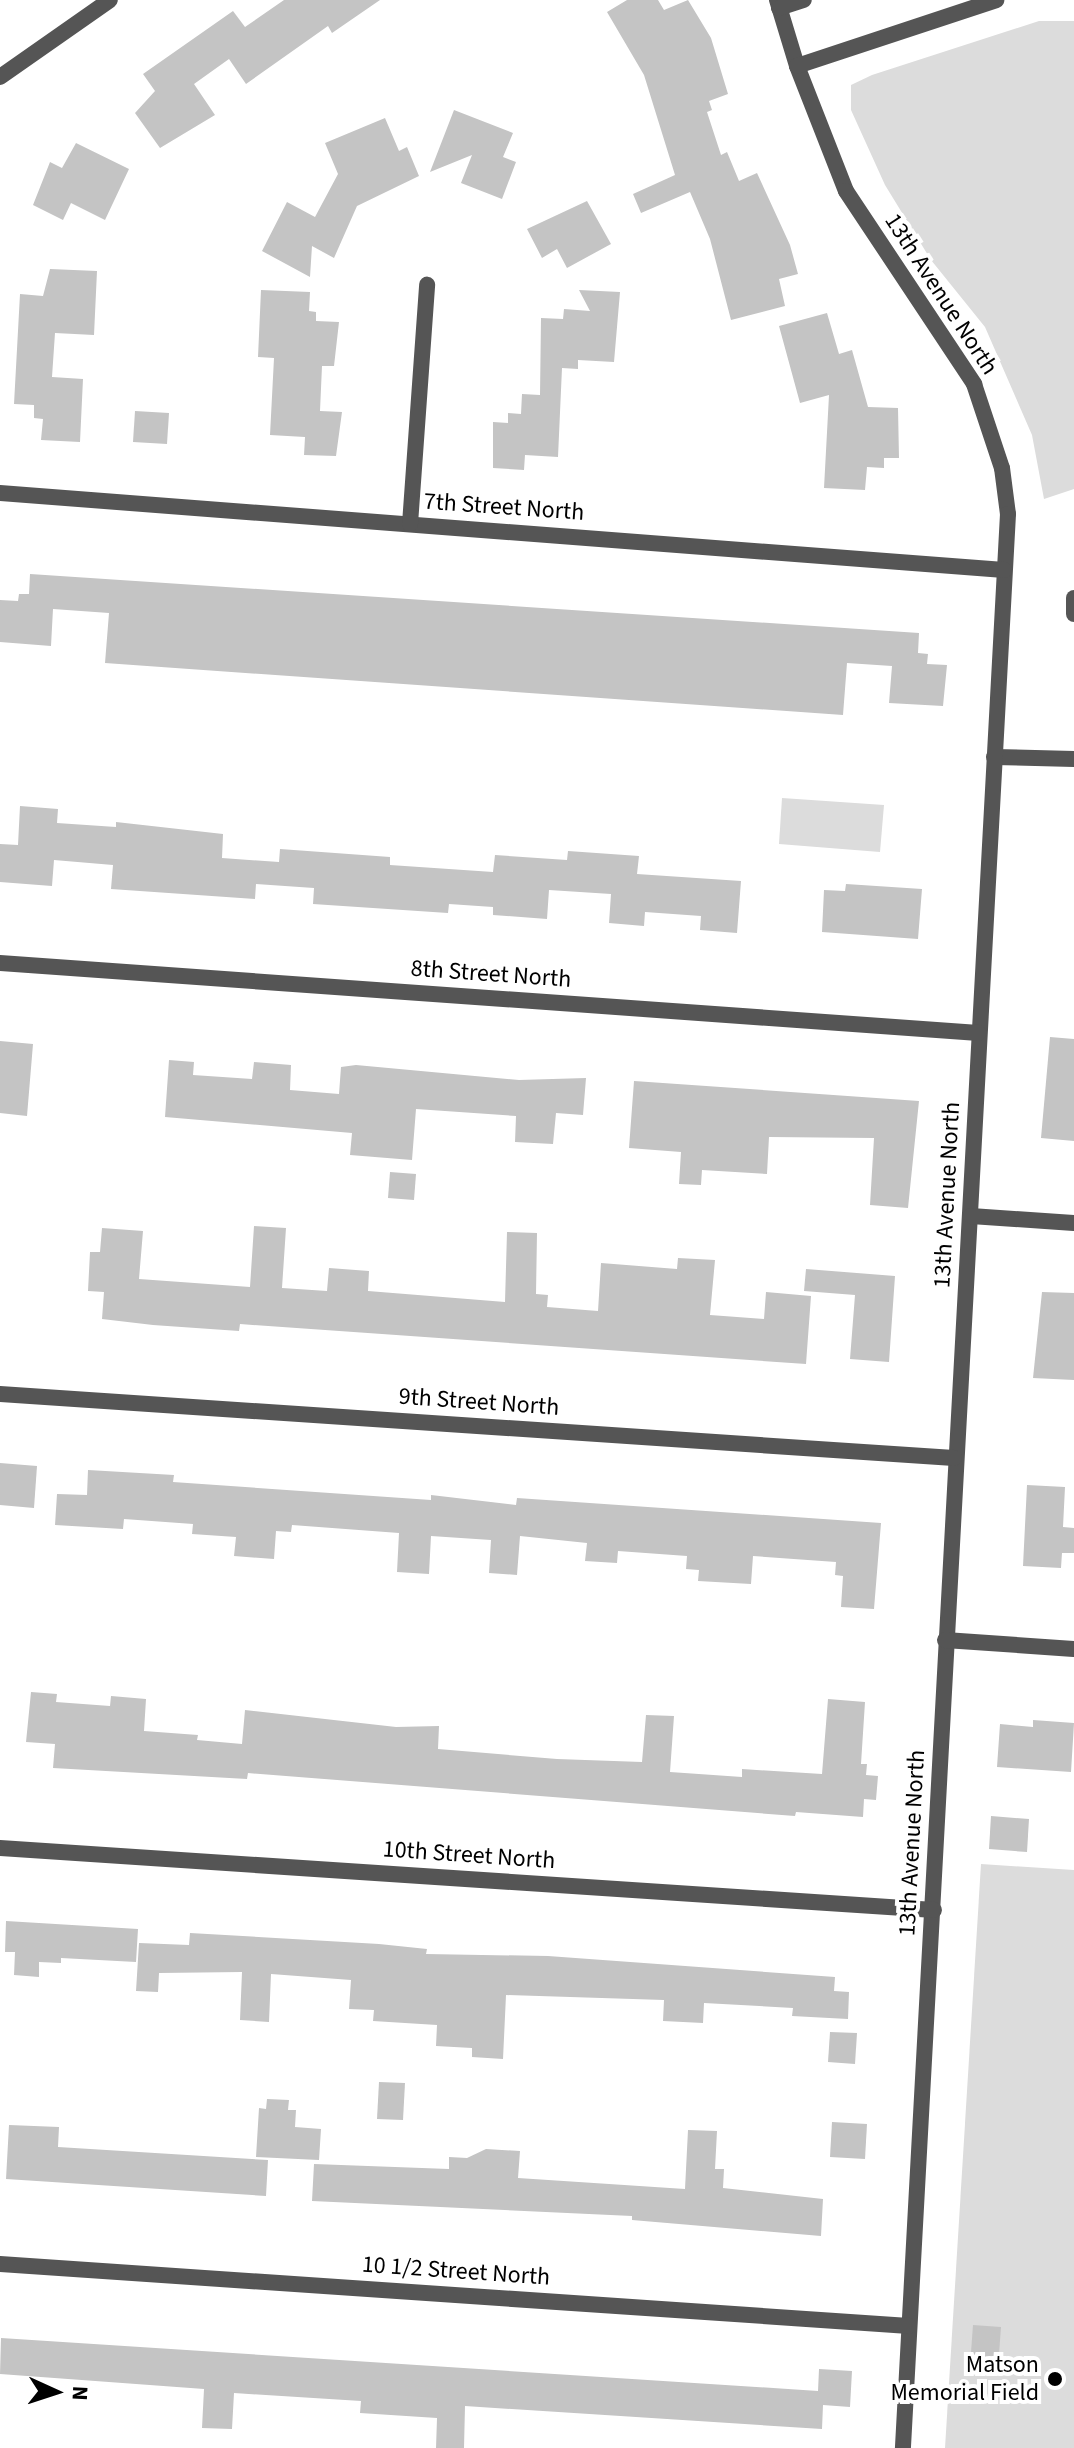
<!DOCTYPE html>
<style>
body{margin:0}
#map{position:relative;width:1074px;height:2448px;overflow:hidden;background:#fff;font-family:"Source Sans 3",sans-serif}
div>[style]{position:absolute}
.green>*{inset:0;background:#dcdcdc}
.building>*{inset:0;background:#c4c4c4}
.service>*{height:16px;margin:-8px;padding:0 8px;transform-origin:8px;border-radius:8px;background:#555}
.minor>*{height:16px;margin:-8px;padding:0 8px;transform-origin:8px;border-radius:8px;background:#555}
.dots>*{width:22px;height:22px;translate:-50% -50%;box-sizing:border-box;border:4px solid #fff;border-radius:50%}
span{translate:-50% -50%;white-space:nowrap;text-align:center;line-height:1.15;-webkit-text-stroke:8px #fff;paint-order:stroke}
.street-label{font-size:24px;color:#000}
.poi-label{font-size:24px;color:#000}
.right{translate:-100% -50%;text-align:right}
.north{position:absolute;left:16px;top:2352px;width:80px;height:80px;-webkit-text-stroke:6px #fff;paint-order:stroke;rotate:93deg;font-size:22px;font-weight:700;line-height:32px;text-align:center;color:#000}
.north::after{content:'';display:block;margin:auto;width:28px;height:36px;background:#000;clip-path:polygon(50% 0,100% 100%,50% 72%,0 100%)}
</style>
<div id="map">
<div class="green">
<div style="clip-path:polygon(1039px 21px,1074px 21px,1074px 489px,1044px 499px,1032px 435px,985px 327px,931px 260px,885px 185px,851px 110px,851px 85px,872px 75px)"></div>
<div style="clip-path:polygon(782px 798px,884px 805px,880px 852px,779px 844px)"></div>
<div style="clip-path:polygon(981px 1864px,1074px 1870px,1074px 2448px,945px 2448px)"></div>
</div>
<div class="building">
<div style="clip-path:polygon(284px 0,380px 0,332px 33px,328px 26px,246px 84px,229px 59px,194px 84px,215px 115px,160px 148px,135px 113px,155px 91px,143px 74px,233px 11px,245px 27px)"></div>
<div style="clip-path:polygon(627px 0,658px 0,664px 10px,688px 0,711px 38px,728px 94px,709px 101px,712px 110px,707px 112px,721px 155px,727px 152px,739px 181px,757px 173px,790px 245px,798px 274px,779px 279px,785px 306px,731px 320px,710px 239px,690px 192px,641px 213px,633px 194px,675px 175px,644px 75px,607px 12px)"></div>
<div style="clip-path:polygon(454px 110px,513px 133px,503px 157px,516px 162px,502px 199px,461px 183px,472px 155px,430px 172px)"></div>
<div style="clip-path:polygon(385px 118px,399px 151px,407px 147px,419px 176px,357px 206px,334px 258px,312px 246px,310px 277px,262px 251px,287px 202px,315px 217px,338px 174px,325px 143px)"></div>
<div style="clip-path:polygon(76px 143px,129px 169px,105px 220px,71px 203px,63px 220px,33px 205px,50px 162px,62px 168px)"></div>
<div style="clip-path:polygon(587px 201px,611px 244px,567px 268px,557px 249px,542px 258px,527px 229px)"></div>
<div style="clip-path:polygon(50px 269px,97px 271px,94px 335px,55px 333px,52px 377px,83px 379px,80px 442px,41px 440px,43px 419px,34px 418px,34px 405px,14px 404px,20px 294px,43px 296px)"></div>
<div style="clip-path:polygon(261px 290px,310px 292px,309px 311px,316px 312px,316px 321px,339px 322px,334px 366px,322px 366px,320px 411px,342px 412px,336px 456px,304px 455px,305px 437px,270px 435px,274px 358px,258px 357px)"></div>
<div style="clip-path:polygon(579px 290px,620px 292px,614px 362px,578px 360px,578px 369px,562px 368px,558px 457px,525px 455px,524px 470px,493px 468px,493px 422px,508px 423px,508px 413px,521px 414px,522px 394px,540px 395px,541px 318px,563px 319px,564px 309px,590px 311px)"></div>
<div style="clip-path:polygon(827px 313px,839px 354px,852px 350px,868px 407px,898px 408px,899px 458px,884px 458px,884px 468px,867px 467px,865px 490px,824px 488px,829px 395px,800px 403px,779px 326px)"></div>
<div style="clip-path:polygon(135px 411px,169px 413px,167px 444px,133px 442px)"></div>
<div style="clip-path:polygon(30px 574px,919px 633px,918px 653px,928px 654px,927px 664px,947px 665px,943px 706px,889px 703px,892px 666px,847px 663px,843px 715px,105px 663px,109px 613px,53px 609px,51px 646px,0 642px,0 600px,18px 601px,19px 594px,29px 594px)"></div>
<div style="clip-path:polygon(20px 806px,58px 809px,57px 823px,116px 827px,116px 822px,223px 834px,222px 858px,279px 862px,280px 849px,390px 857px,390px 865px,493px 872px,495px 855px,567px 860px,568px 851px,639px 856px,637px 874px,741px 881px,737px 933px,700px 930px,701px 916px,645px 912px,644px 926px,609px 923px,611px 894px,549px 890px,547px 919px,493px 915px,493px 907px,449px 904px,448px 913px,313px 904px,314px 888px,256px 884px,255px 899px,111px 889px,113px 865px,54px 860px,52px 886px,0 882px,0 844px,18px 845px)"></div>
<div style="clip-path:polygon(846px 884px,922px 889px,918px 939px,822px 932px,824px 890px,845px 891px)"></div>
<div style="clip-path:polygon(1050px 1037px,1074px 1039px,1074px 1141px,1041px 1138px)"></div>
<div style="clip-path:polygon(0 1041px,33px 1044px,27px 1116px,0 1113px)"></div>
<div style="clip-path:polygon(169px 1060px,194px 1062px,193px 1075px,252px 1079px,254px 1062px,291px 1065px,290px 1090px,339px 1094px,341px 1067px,356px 1065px,519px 1080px,586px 1078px,583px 1115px,556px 1113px,553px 1144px,515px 1142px,516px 1116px,416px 1109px,412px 1160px,350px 1155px,352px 1133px,165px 1117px)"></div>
<div style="clip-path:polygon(634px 1081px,919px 1101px,908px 1208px,870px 1205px,874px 1138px,769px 1137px,767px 1174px,702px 1170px,701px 1185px,679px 1184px,681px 1152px,629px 1148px)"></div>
<div style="clip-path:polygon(390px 1172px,416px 1174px,414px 1200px,388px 1198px)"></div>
<div style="clip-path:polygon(254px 1226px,286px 1228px,282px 1288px,327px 1291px,329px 1268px,369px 1271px,368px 1291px,505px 1302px,507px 1232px,537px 1233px,536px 1294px,548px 1295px,547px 1307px,598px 1311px,601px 1263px,677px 1269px,678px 1258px,715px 1260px,710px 1315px,764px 1319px,766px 1292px,811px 1296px,806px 1364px,240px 1324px,239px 1331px,153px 1325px,102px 1319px,104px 1292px,88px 1291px,90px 1252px,100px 1252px,102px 1228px,143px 1231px,139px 1279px,250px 1287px)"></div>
<div style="clip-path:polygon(806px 1269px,895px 1276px,889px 1362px,850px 1359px,855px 1295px,804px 1291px)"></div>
<div style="clip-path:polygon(1042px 1292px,1074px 1293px,1074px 1380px,1033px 1378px)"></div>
<div style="clip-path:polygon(0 1463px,37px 1466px,34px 1508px,0 1505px)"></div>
<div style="clip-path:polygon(88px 1470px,174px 1475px,173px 1482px,431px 1500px,431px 1495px,516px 1505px,517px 1498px,881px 1523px,874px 1609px,841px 1607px,843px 1576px,835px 1575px,836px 1562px,753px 1556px,751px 1584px,698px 1581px,699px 1570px,686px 1569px,687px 1556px,618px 1551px,617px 1563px,585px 1561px,587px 1543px,520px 1536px,517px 1575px,489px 1573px,491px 1540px,431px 1536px,429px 1574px,397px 1572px,399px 1533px,292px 1525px,291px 1532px,276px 1531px,274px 1559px,234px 1556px,236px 1537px,192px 1534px,193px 1524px,124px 1519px,123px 1529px,55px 1525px,57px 1494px,87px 1495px)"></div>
<div style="clip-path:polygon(1027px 1485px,1065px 1487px,1063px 1527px,1074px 1528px,1074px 1553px,1062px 1553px,1061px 1568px,1023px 1566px)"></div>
<div style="clip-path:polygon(31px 1692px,57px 1694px,56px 1702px,110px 1706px,111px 1696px,146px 1699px,144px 1731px,198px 1735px,197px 1740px,242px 1744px,245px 1710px,396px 1727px,439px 1726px,438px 1749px,557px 1759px,642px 1762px,646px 1715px,674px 1716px,670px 1772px,742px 1777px,742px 1769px,822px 1774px,828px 1699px,865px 1702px,861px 1764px,867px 1764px,866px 1775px,878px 1776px,876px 1800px,864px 1799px,863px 1817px,796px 1812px,795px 1816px,248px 1773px,247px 1779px,53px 1768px,55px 1744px,26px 1742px)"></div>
<div style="clip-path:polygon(1033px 1720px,1074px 1723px,1071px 1772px,997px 1767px,1000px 1724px,1033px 1727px)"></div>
<div style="clip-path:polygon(991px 1816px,1029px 1819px,1027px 1852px,989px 1849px)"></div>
<div style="clip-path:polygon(6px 1921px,138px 1929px,136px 1962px,61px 1958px,61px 1963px,39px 1962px,39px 1977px,14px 1975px,15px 1952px,5px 1952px)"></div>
<div style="clip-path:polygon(190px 1933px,379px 1944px,427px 1949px,426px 1954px,548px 1956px,835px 1977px,834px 1991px,849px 1992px,848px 2019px,792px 2016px,793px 2008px,704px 2003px,703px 2023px,663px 2021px,664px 2000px,506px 1995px,503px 2059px,472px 2057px,472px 2048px,436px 2046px,437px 2025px,373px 2021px,374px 2010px,349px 2009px,351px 1980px,271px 1974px,269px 2022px,240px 2020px,242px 1972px,159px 1973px,158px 1992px,136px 1991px,139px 1943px,189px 1945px)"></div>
<div style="clip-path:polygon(830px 2032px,857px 2033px,855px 2064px,828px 2062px)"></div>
<div style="clip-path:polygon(379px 2082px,405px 2083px,403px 2120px,377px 2119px)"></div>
<div style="clip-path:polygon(267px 2099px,289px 2100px,288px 2110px,296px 2110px,295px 2127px,321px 2129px,319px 2160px,256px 2157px,259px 2108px,266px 2109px)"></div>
<div style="clip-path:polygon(832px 2122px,867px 2124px,865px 2159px,830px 2157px)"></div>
<div style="clip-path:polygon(9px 2125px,59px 2127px,58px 2147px,268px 2160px,266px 2196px,6px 2179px)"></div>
<div style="clip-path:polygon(688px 2130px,717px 2131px,715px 2169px,724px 2169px,723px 2188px,823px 2199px,821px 2236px,632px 2220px,632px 2216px,312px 2201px,314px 2164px,449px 2169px,449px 2157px,467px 2158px,486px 2149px,520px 2151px,518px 2178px,685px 2189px)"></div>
<div style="clip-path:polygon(973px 2325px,1001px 2327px,998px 2368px,970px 2366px)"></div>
<div style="clip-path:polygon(1px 2338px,818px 2391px,819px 2369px,852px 2371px,850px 2407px,823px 2405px,822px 2429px,465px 2406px,464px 2448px,436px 2448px,437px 2418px,360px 2413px,361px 2401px,234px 2393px,232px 2429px,202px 2428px,204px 2389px,0 2374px)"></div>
</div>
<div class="service">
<div style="left:1074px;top:598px;width:16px;rotate:90deg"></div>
<div style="left:994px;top:757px;width:80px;rotate:1.4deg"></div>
</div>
<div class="minor">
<div style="left:777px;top:0;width:69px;rotate:73.1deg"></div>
<div style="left:797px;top:66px;width:134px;rotate:68.6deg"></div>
<div style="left:846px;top:191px;width:232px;rotate:56.4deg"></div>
<div style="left:974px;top:384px;width:89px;rotate:71.6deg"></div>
<div style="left:1002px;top:468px;width:46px;rotate:82.6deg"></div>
<div style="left:1008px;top:514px;width:1937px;rotate:93.11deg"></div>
<div style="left:779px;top:8px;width:26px;rotate:-18deg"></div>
<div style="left:797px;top:66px;width:210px;rotate:-18.3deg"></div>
<div style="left:0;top:77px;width:134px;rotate:-35deg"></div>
<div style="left:0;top:493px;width:1007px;rotate:4.39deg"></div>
<div style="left:410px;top:524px;width:240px;rotate:-85.9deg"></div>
<div style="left:0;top:963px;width:981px;rotate:4.09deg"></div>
<div style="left:971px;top:1216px;width:103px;rotate:3.9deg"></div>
<div style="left:0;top:1394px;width:956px;rotate:3.84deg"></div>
<div style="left:945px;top:1640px;width:129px;rotate:4deg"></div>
<div style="left:0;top:1848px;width:936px;rotate:3.8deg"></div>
<div style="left:0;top:2264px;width:911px;rotate:3.9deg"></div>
</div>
<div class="dots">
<div style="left:1055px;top:2379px;background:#000"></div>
</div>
<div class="street-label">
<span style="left:941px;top:294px;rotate:57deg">13th Avenue North</span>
<span style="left:504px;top:507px;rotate:4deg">7th Street North</span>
<span style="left:491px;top:974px;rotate:4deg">8th Street North</span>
<span style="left:947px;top:1195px;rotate:-87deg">13th Avenue North</span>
<span style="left:479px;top:1402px;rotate:4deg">9th Street North</span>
<span style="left:912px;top:1843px;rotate:-87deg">13th Avenue North</span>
<span style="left:469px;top:1855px;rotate:4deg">10th Street North</span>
<span style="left:456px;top:2271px;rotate:4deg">10 1/2 Street North</span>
</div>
<div class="poi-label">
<span class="right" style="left:1039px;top:2379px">Matson<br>Memorial Field</span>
</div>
<div class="north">N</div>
</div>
